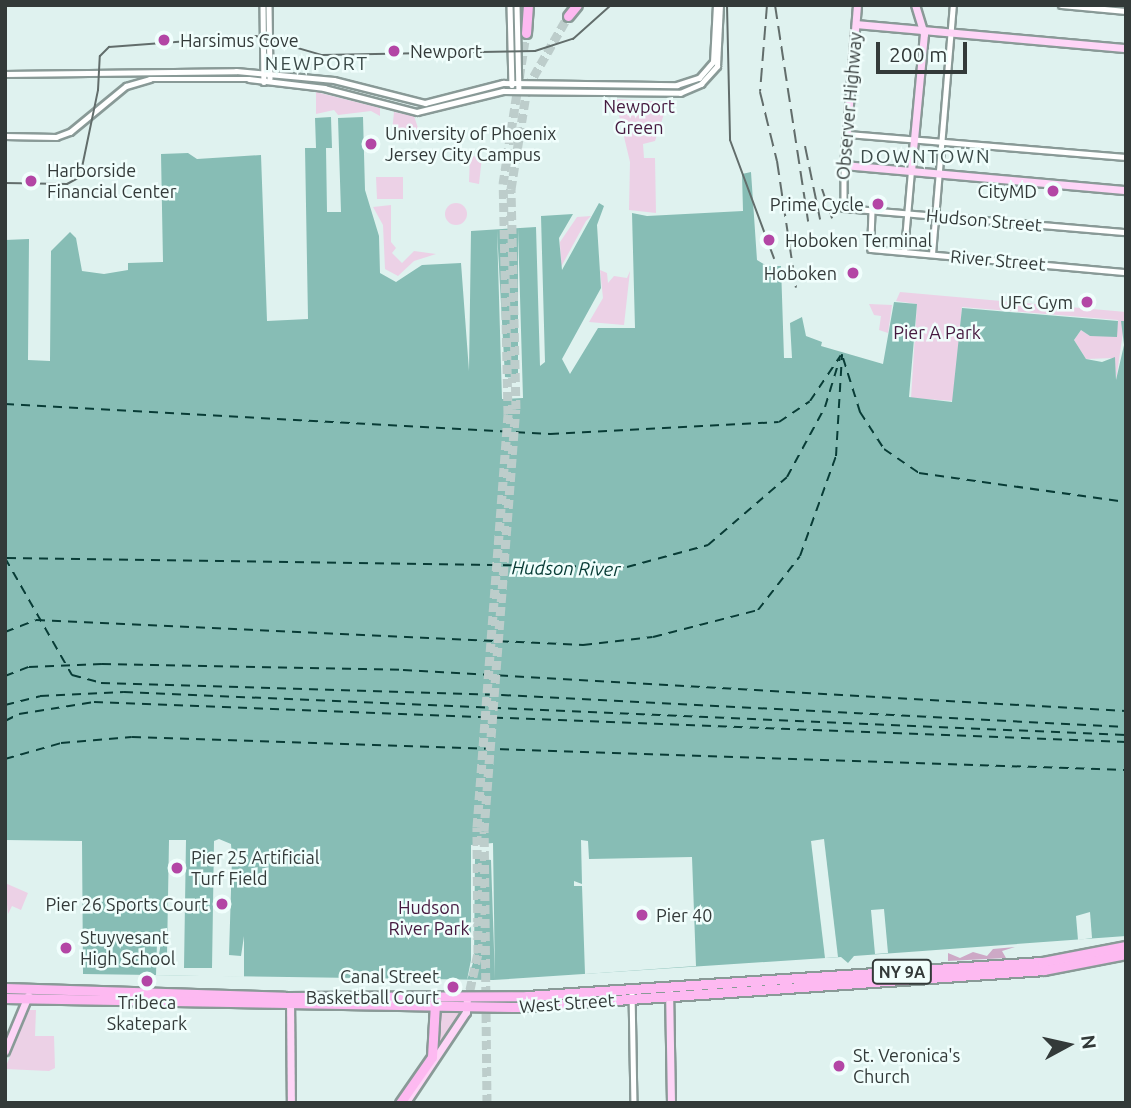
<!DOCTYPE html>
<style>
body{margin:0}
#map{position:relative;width:1131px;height:1108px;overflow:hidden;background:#dff2ef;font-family:Ubuntu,sans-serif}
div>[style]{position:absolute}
.green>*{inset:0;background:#ecd1e6}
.round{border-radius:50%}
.forest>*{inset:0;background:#cda9c6}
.water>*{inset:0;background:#87bdb5}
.pier>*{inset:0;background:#dff2ef}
.ferry>*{height:2px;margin-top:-1px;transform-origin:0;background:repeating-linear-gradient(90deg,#083c36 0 9px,transparent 0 16px)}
.highway-tunnel>*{height:9px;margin-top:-4.5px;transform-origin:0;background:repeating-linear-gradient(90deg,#bdcdcb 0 9px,transparent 0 13.5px)}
.roads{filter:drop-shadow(2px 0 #899a97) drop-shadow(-2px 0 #899a97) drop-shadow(0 2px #899a97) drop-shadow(0 -2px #899a97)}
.minor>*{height:4.5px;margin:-2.25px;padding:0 2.25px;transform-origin:2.25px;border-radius:2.25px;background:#fff}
.major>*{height:7px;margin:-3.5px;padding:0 3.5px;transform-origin:3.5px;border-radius:3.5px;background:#fed5f7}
.highway>*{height:9px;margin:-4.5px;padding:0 4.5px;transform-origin:4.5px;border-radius:4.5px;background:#fdb9f1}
.tram>*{height:2px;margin:-1px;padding:0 1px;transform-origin:1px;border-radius:1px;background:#626d6b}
.rail>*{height:2px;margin-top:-1px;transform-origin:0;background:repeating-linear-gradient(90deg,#626d6b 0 14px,transparent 0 21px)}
.dots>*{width:19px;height:19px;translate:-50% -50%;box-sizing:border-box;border:4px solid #f0fefc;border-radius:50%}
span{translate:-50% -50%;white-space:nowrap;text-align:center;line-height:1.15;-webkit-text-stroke:5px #f0fefc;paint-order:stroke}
.shield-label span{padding:2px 5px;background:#f0fefc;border:2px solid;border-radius:5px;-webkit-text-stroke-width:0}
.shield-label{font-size:16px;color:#333a39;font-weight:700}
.poi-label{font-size:18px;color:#333a39}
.left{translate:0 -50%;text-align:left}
.right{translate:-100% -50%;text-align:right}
.street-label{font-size:18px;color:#333a39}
.park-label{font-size:18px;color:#45193f}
.neighbourhood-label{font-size:19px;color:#3c4b49;letter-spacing:2px}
.water-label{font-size:19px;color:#083c36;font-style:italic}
.frame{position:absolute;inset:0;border:7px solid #333a39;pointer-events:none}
.north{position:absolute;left:1033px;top:1010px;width:70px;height:70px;-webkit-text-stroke:5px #f0fefc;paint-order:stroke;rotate:82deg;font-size:19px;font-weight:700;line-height:28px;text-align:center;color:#333a39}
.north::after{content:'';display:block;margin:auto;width:24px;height:32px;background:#333a39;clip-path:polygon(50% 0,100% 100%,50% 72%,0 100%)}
.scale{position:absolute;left:876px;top:42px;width:91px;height:32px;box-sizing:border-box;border:4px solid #333a39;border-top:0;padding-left:9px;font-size:21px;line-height:24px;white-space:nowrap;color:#333a39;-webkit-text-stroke:5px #f0fefc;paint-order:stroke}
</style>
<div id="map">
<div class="green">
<div style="clip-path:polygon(316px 92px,380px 108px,380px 116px,371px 111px,338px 115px,334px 110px,316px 114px)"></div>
<div style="clip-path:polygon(615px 99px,668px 102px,655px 141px,643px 144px,644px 158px,655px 158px,656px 213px,629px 210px,630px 162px)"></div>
<div style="clip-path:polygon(394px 112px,414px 116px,419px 131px,392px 132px)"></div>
<div style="clip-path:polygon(470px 156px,482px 157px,479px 184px,469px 182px)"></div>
<div style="clip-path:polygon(376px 177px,403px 177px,403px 199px,377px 199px)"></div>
<div class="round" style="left:445px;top:203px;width:22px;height:22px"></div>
<div style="clip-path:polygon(391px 205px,391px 242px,396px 248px,392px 253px,402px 263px,414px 251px,436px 254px,414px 261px,398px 276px,385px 269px,383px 225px,373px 207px)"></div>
<div style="clip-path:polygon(591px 216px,586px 221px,561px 267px,560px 242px,577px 217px)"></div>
<div style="clip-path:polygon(600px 270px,607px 273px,608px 283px,614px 276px,627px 278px,630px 271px,624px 325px,589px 322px,603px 298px)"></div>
<div style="clip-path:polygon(900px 292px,1126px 312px,1116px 380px,1115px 358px,1086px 359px,1074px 340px,1081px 330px,1090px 336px,1116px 336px,1118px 320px,962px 307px,954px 401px,911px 398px,917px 304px,896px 301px)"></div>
<div style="clip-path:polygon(869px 304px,892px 305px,888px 333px,879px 330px,881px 316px,874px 315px)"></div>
<div style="clip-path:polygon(5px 883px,28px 893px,21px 910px,12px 906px,8px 914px)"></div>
<div style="clip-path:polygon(28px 1010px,36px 1010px,35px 1036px,54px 1036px,55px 1068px,49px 1071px,5px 1069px)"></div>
<div style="clip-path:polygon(463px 1011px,437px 1051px,437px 1012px)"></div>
</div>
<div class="forest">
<div style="clip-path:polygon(1015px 947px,1002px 951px,1006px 958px,948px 961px,948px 953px,960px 958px,973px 952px,987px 956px,993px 949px)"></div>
</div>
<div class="water">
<div style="clip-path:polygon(331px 117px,332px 148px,326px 148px,327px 212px,341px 212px,338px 118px,363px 117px,365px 190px,379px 236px,380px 273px,396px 282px,422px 265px,461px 263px,469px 371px,471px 231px,536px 227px,540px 366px,545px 362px,541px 216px,573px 214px,559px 238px,562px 270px,599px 203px,604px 206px,597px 225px,601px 288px,562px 359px,570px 374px,598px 328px,635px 328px,632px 213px,647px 216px,743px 211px,742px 174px,751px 172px,757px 260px,767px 266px,781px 266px,784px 358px,792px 358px,790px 323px,802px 317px,806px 336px,822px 342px,821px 346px,883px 364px,894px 302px,917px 304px,909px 397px,952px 402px,962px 308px,1118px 321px,1117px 337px,1090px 336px,1081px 330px,1074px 340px,1086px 359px,1102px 362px,1115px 357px,1116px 380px,1124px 345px,1121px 321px,1126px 321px,1126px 936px,854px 956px,848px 963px,841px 957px,493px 980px,83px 974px,82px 841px,5px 840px,5px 240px,29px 239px,28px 360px,50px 361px,51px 251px,70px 232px,76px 238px,82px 271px,104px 274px,128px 270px,128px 263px,163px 262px,161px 154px,188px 153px,197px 159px,261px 155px,267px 321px,308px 319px,305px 148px,316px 148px,315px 118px)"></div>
</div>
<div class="pier">
<div style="clip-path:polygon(518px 228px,523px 398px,502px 399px,497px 230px,505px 377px,518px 378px)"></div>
<div style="clip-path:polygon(219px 839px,231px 844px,232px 858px,229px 955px,241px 956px,244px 936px,244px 977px,156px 975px,157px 942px,161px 942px,159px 955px,167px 954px,169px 840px,186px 840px,184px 968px,212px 968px,214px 841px)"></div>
<div style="clip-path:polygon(824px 839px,838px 957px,825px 958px,811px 841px)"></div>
<div style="clip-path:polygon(581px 840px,588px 841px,589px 859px,692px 857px,696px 966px,585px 974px,582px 886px,574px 886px,574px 881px,582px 884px)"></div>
<div style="clip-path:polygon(493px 843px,495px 980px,491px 860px,475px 858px,474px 960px,467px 980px,471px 960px,471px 845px)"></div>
<div style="clip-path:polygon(884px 909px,888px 953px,875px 954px,871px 910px)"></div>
<div style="clip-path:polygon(1090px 912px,1092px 938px,1078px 940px,1076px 916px)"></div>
</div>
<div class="ferry">
<div style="left:843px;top:358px;width:57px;rotate:72.5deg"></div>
<div style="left:860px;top:412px;width:44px;rotate:57deg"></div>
<div style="left:884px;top:449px;width:42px;rotate:34.4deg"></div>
<div style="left:919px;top:473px;width:209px;rotate:8deg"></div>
<div style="left:5px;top:404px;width:546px;rotate:3.15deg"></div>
<div style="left:550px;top:434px;width:229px;rotate:-3deg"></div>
<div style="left:779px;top:422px;width:37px;rotate:-34deg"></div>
<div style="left:810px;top:401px;width:55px;rotate:-56deg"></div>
<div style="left:5px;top:558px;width:135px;rotate:60.2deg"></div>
<div style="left:72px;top:675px;width:30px;rotate:15deg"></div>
<div style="left:101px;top:683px;width:401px;rotate:1.7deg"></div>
<div style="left:502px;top:695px;width:625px;rotate:2.94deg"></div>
<div style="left:7px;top:558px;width:620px;rotate:0.83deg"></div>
<div style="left:627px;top:567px;width:84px;rotate:-15.2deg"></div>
<div style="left:708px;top:545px;width:104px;rotate:-40.7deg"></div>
<div style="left:787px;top:477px;width:80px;rotate:-61.5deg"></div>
<div style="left:825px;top:407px;width:51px;rotate:-73deg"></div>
<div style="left:5px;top:632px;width:33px;rotate:-21deg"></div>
<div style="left:36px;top:620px;width:548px;rotate:2.62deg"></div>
<div style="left:583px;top:645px;width:70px;rotate:-6.5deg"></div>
<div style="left:653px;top:637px;width:108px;rotate:-14.4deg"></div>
<div style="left:758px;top:610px;width:68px;rotate:-52.1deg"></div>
<div style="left:800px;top:556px;width:106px;rotate:-70.2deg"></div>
<div style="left:836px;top:456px;width:102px;rotate:-86.6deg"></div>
<div style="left:5px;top:676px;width:26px;rotate:-21deg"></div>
<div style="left:29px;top:667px;width:73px;rotate:-2.4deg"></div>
<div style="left:102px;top:664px;width:301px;rotate:1.1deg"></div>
<div style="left:403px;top:670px;width:724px;rotate:3.25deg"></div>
<div style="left:5px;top:705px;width:36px;rotate:-14deg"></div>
<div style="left:40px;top:696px;width:84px;rotate:-2.7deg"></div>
<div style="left:124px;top:692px;width:1003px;rotate:2.46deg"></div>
<div style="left:5px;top:721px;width:16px;rotate:-27deg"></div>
<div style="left:19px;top:714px;width:76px;rotate:-9.1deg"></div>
<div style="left:94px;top:702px;width:1033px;rotate:2.22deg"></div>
<div style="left:5px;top:759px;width:58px;rotate:-15.9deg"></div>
<div style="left:61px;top:743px;width:71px;rotate:-4.8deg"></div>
<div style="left:132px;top:737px;width:995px;rotate:1.9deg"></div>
</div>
<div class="highway-tunnel">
<div style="left:467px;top:1003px;width:51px;rotate:-77.6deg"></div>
<div style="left:478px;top:953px;width:126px;rotate:-90.5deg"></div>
<div style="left:477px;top:827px;width:414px;rotate:-85.7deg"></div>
<div style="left:508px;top:414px;width:230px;rotate:-91.2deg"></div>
<div style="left:503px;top:184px;width:153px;rotate:-81.3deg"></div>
<div style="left:487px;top:1103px;width:272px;rotate:-90.6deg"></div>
<div style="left:484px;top:831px;width:423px;rotate:-85.7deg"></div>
<div style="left:516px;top:409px;width:220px;rotate:-91.3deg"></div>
<div style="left:511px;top:189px;width:102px;rotate:-81deg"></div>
<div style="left:527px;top:88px;width:83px;rotate:-60.3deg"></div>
</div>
<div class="roads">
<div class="minor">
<div style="left:263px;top:5px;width:77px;rotate:89.3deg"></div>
<div style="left:269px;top:5px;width:73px;rotate:89.2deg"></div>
<div style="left:510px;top:5px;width:80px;rotate:88.6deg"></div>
<div style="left:517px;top:5px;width:86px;rotate:88.7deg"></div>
<div style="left:1061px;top:5px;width:65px;rotate:5.3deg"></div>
<div style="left:5px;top:74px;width:231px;rotate:-0.7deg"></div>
<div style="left:236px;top:71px;width:98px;rotate:5.2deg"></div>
<div style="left:334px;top:80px;width:94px;rotate:14.2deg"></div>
<div style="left:425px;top:103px;width:81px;rotate:-14.4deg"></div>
<div style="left:503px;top:83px;width:174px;rotate:0.7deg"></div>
<div style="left:677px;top:85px;width:23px;rotate:-18deg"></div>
<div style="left:699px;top:78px;width:21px;rotate:-49deg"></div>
<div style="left:713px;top:62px;width:57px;rotate:-87deg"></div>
<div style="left:847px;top:134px;width:280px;rotate:4.7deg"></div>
<div style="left:5px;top:136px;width:51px;rotate:1.1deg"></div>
<div style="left:56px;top:137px;width:15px;rotate:-20deg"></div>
<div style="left:70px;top:132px;width:72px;rotate:-39.4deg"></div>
<div style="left:126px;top:86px;width:25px;rotate:-16deg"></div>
<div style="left:150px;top:79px;width:99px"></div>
<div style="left:249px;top:79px;width:76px;rotate:6.8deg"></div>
<div style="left:324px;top:88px;width:96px;rotate:14.5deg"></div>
<div style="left:417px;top:112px;width:89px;rotate:-13.7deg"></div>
<div style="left:503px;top:91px;width:177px;rotate:0.6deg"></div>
<div style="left:680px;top:93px;width:23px;rotate:-23deg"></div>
<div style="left:701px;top:84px;width:24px;rotate:-48deg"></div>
<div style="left:717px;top:66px;width:61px;rotate:-87.2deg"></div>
<div style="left:844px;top:165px;width:43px;rotate:90deg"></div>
<div style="left:844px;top:208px;width:283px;rotate:4.9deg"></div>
<div style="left:872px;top:211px;width:38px;rotate:92deg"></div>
<div style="left:871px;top:249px;width:256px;rotate:5.2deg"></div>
<div style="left:904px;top:251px;width:80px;rotate:-85deg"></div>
<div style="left:932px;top:254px;width:250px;rotate:-85.2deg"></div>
<div style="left:632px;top:991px;width:112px;rotate:89deg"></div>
</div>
<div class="major">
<div style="left:857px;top:5px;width:161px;rotate:94.6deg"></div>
<div style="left:844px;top:165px;width:283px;rotate:5.1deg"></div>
<div style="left:856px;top:24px;width:271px;rotate:5.1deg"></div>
<div style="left:911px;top:171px;width:138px;rotate:-84.6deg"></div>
<div style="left:924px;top:34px;width:30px;rotate:-107deg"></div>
<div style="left:669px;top:988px;width:115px;rotate:89deg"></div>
<div style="left:290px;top:998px;width:105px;rotate:89.5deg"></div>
<div style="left:5px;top:1051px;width:60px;rotate:-67.3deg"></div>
<div style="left:406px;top:1102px;width:108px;rotate:-56.3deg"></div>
<div style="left:466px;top:1012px;width:14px;rotate:-86deg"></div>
</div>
<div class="highway">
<div style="left:568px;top:16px;width:14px;rotate:-51deg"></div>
<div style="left:526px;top:33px;width:28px;rotate:-86deg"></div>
<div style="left:5px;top:988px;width:280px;rotate:1.8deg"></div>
<div style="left:285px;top:997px;width:242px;rotate:-0.2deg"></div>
<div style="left:527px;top:996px;width:516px;rotate:-3.78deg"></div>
<div style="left:1042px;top:962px;width:86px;rotate:-10.8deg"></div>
<div style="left:5px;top:998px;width:510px;rotate:1.01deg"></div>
<div style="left:515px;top:1007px;width:530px;rotate:-4deg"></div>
<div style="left:1044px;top:970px;width:84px;rotate:-11deg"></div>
<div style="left:400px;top:1103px;width:56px;rotate:-55.2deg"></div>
<div style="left:432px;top:1057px;width:53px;rotate:-86.8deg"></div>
</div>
</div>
<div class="tram">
<div style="left:727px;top:5px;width:135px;rotate:88.7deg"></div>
<div style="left:730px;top:140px;width:126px;rotate:69.6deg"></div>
<div style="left:5px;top:183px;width:62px;rotate:0.9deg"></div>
<div style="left:67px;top:184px;width:15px;rotate:-28deg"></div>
<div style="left:80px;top:177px;width:89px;rotate:-78.3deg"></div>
<div style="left:98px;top:90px;width:34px;rotate:-87deg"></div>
<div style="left:100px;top:56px;width:13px;rotate:-45deg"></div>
<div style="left:109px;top:47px;width:147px;rotate:-4.3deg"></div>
<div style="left:256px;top:36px;width:69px;rotate:16.1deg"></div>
<div style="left:322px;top:55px;width:213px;rotate:-1.1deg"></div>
<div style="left:535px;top:51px;width:40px;rotate:-18deg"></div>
<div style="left:573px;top:39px;width:51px;rotate:-41.8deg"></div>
</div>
<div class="rail">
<div style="left:767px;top:5px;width:87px;rotate:94.6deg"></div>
<div style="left:760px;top:92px;width:71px;rotate:76.2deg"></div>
<div style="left:777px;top:161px;width:128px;rotate:81.5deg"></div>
<div style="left:775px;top:5px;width:219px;rotate:81.3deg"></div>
<div style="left:805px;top:146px;width:75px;rotate:78.4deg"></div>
<div style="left:822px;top:189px;width:31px;rotate:71deg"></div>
</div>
<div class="dots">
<div style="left:164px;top:40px;background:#b346a5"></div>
<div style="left:394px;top:51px;background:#b346a5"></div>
<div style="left:371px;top:144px;background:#b346a5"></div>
<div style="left:31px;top:181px;background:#b346a5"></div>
<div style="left:1053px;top:191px;background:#b346a5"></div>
<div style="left:878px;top:204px;background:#b346a5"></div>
<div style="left:769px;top:240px;background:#b346a5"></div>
<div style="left:853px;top:273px;background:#b346a5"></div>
<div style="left:1087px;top:302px;background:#b346a5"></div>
<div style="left:177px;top:868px;background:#b346a5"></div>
<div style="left:222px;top:904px;background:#b346a5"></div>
<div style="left:642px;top:915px;background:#b346a5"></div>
<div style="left:66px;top:948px;background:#b346a5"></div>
<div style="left:147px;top:981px;background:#b346a5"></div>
<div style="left:453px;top:987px;background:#b346a5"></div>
<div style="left:839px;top:1066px;background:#b346a5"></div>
</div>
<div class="shield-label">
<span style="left:902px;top:972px">NY 9A</span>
</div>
<div class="poi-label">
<span class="left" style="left:180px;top:40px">Harsimus Cove</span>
<span class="left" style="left:410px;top:51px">Newport</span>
<span class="left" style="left:385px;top:144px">University of Phoenix<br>Jersey City Campus</span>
<span class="left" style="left:47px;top:181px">Harborside<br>Financial Center</span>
<span class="right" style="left:1037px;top:191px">CityMD</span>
<span class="right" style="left:864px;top:204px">Prime Cycle</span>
<span class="left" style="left:785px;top:240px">Hoboken Terminal</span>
<span class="right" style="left:837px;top:273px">Hoboken</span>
<span class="right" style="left:1073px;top:302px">UFC Gym</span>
<span class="left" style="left:191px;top:868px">Pier 25 Artificial<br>Turf Field</span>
<span class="right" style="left:208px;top:904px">Pier 26 Sports Court</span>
<span class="left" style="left:656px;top:915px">Pier 40</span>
<span class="left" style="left:80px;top:948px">Stuyvesant<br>High School</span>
<span class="right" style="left:439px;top:987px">Canal Street<br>Basketball Court</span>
<span style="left:147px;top:1013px">Tribeca<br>Skatepark</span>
<span class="left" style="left:853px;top:1066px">St. Veronica's<br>Church</span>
</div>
<div class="street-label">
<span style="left:849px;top:106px;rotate:-85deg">Observer Highway</span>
<span style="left:984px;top:220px;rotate:5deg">Hudson Street</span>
<span style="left:998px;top:260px;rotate:5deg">River Street</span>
<span style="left:567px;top:1003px;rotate:-4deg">West Street</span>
</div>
<div class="park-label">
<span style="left:639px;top:117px">Newport<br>Green</span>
<span style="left:937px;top:332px">Pier A Park</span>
<span style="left:429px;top:918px">Hudson<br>River Park</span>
</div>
<div class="neighbourhood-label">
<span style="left:317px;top:64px">NEWPORT</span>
<span style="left:926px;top:157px">DOWNTOWN</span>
</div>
<div class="water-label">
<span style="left:566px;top:569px;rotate:1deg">Hudson River</span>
</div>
<div class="frame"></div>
<div class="north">N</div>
<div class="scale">200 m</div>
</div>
